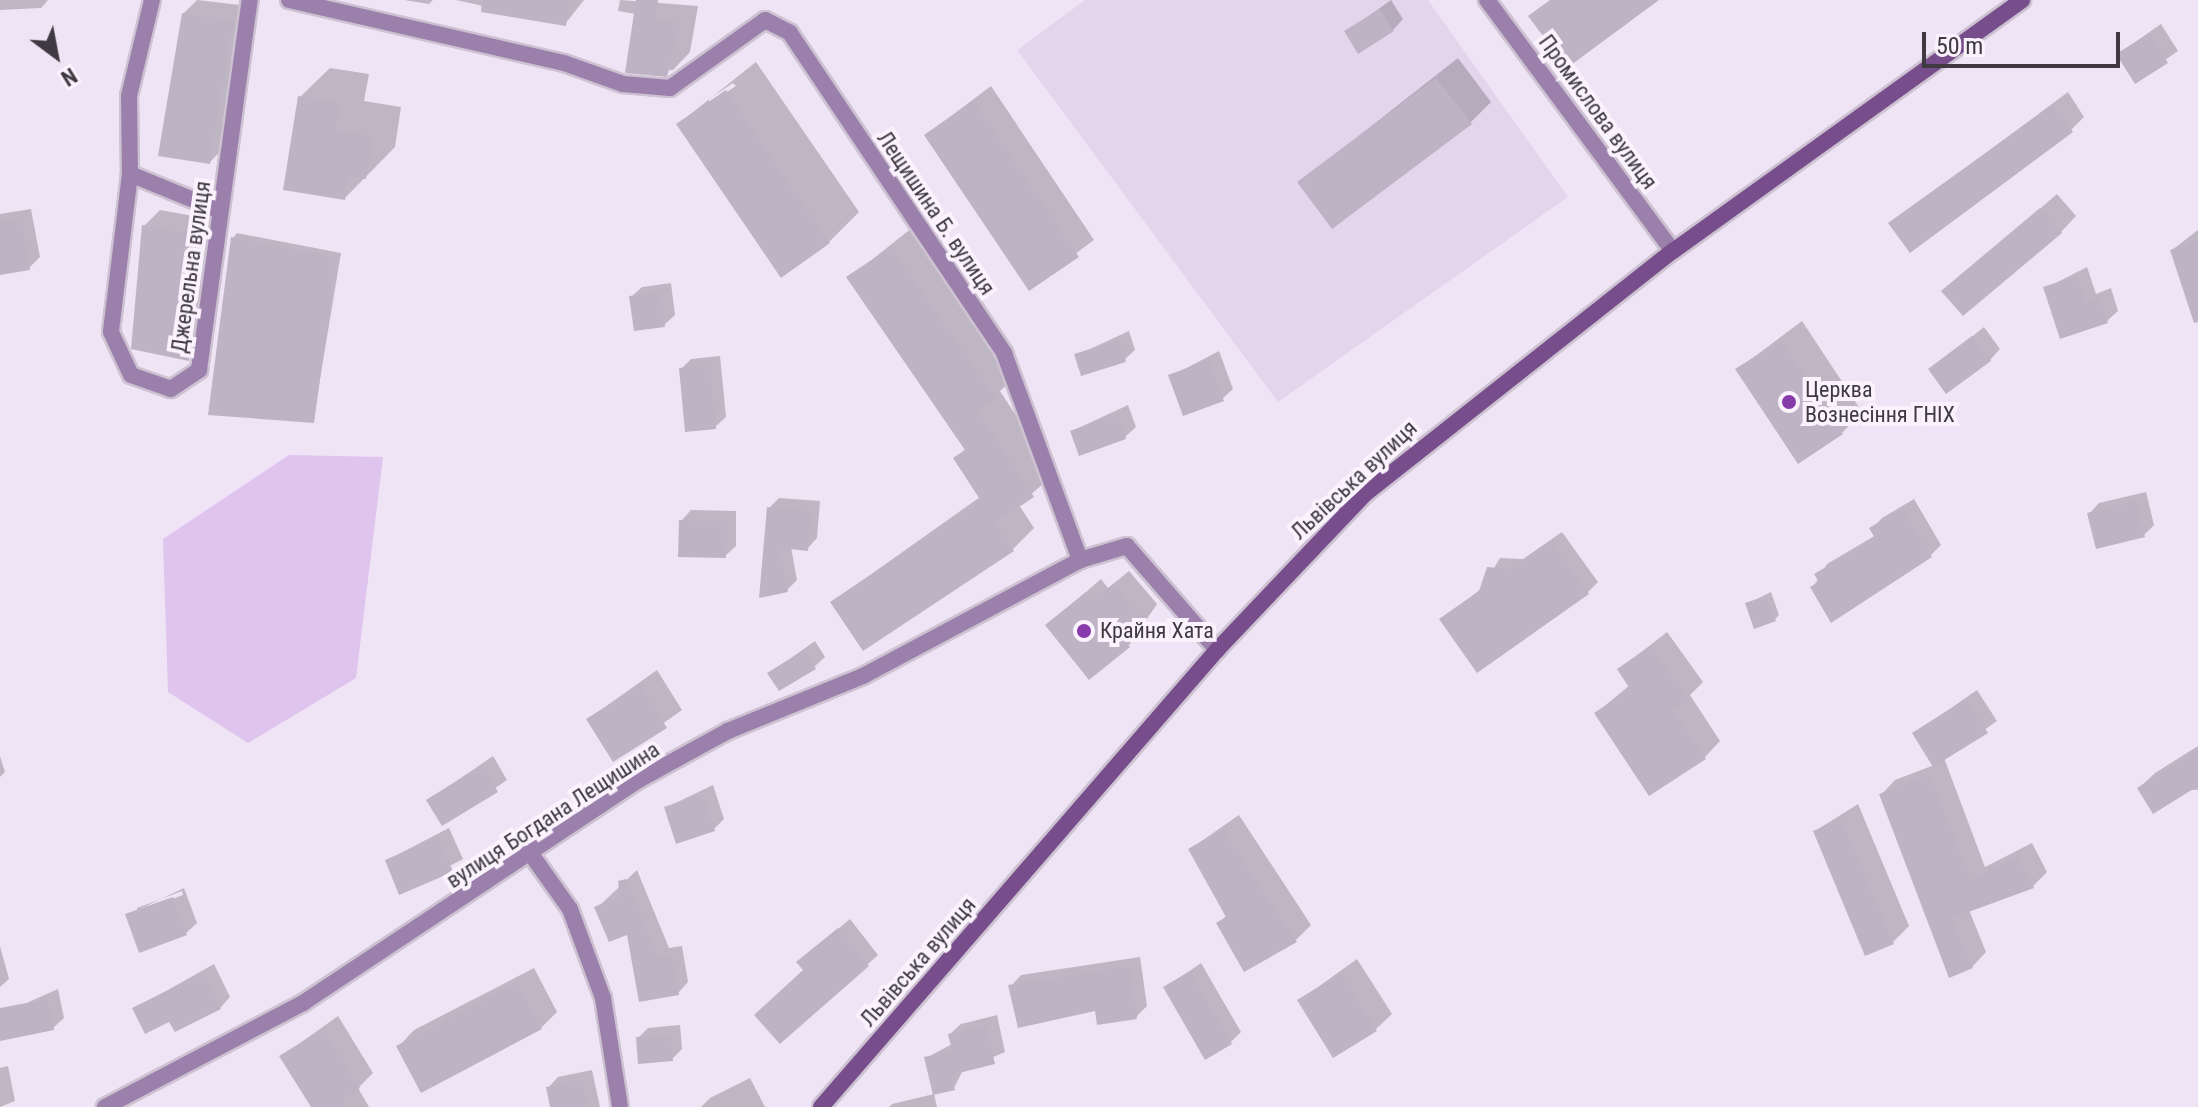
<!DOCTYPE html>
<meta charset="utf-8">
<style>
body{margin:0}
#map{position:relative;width:2198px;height:1107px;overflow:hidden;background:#efe4f5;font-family:"Roboto Condensed",sans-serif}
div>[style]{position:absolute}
.built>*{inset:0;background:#e4d5ed}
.green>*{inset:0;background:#dfc4ee}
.shadow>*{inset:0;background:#0003}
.building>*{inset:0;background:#beb3c4}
.roads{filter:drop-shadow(2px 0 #ccc2d1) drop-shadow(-2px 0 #ccc2d1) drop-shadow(0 2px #ccc2d1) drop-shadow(0 -2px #ccc2d1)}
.minor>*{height:16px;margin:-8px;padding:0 8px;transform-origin:8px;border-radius:8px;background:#9c80ac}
.secondary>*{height:16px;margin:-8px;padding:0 8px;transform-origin:8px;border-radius:8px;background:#774d8c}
.dots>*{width:22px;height:22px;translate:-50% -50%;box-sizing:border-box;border:4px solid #faf3fd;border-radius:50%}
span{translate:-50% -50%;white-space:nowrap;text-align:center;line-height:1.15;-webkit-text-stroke:8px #faf3fd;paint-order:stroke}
.street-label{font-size:22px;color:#3f3a41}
.poi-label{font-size:22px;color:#3f3a41}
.left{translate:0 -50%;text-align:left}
.north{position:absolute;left:16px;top:16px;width:80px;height:80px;-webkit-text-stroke:6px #faf3fd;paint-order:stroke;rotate:148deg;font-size:22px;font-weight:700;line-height:32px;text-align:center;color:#3f3a41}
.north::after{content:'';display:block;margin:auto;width:28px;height:36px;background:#3f3a41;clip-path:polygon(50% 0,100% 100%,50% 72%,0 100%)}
.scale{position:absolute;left:1922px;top:32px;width:198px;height:36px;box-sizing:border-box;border:4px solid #3f3a41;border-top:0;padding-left:10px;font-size:24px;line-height:28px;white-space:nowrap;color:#3f3a41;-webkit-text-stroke:6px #faf3fd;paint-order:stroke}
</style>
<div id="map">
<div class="built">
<div style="clip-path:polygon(1085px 0,1428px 0,1568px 197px,1278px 402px,1017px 50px)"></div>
</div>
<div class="green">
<div style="clip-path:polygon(289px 455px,383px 457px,356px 678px,248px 743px,168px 692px,163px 539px)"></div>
</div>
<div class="shadow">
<div style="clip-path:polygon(0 0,48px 0,41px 8px,0 10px)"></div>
<div style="clip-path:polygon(197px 0,249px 6px,226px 146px,210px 162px,183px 14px)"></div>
<div style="clip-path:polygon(404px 0,433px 0,429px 4px)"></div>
<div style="clip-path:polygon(456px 0,584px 0,565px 24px)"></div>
<div style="clip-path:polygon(620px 0,698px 6px,690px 52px,673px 70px,627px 71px,636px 14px,618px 11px)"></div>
<div style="clip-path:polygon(1391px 0,1403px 19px,1393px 30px,1346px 32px)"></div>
<div style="clip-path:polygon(2161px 24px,2178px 51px,2135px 81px,2118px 54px)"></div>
<div style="clip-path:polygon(1458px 58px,1491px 102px,1470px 123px,1300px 182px)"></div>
<div style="clip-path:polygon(evenodd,756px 62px,859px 212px,829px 242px,678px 124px,756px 62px,733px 83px,736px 86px,709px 104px,709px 99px,733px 83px)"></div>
<div style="clip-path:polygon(330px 68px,369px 74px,364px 101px,401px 107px,395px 147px,345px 198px,300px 97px)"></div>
<div style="clip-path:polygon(991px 86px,1094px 240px,1029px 288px,926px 135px)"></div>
<div style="clip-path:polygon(2068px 92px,2084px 117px,2071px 130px,1891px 223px)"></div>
<div style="clip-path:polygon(2057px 194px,2076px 216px,2061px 232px,1944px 291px)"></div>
<div style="clip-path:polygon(31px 209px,40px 257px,29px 268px,0 273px,0 214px)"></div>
<div style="clip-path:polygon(160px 210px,221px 221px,204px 343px,188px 359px,144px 226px)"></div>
<div style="clip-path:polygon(913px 227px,1016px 376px,1000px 391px,1054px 474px,1019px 505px,1034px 528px,1013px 549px,832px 602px,980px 497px,956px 459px,966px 448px,849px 278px)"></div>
<div style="clip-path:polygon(2198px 230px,2198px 279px,2172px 250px)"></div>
<div style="clip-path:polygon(237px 233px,341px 253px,313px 421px,233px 238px)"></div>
<div style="clip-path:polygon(2087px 267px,2096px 294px,2111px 288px,2118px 311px,2107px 321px,2046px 288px)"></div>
<div style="clip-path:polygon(671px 283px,675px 315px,664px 325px,631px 297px,642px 287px)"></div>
<div style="clip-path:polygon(1802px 321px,1862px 412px,1842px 433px,1738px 369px)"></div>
<div style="clip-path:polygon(1984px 327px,2000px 349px,1990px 360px,1930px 370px)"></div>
<div style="clip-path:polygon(1129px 331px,1135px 350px,1124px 360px,1077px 355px)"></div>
<div style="clip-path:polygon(1219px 351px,1233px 389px,1222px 399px,1171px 376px)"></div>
<div style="clip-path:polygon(720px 356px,726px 417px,715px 427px,681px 369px,691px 359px)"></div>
<div style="clip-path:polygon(1128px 405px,1136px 427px,1125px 437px,1072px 431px)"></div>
<div style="clip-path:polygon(2146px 492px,2154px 525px,2144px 535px,2089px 514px,2099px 503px)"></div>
<div style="clip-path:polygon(779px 498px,820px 501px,817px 538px,807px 549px,791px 547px,797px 580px,787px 590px,769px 508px)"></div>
<div style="clip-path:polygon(1914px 499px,1941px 545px,1931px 555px,1813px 587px,1827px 564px,1876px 535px,1872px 529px,1882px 518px)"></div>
<div style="clip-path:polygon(691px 510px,736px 511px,736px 546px,725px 556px,681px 521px)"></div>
<div style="clip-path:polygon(1562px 532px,1598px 582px,1588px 592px,1442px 620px,1482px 588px,1500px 558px,1523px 559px)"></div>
<div style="clip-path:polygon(1129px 571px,1157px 604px,1129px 645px,1048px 625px,1101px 579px,1108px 588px)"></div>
<div style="clip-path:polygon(1771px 592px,1779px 615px,1775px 619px,1747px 604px)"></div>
<div style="clip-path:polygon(1667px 632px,1703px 682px,1690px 695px,1720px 741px,1705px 757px,1596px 713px,1630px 685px,1620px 669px)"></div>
<div style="clip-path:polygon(815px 641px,825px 657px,814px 667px,770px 673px)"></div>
<div style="clip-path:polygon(657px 670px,682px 710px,613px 759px,588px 719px)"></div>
<div style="clip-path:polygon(1977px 690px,1997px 721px,1944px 758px,1985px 867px,2032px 843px,2047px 872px,2033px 886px,1969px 910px,1986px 952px,1972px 967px,1881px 795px,1895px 780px,1934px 765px,1915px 733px)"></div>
<div style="clip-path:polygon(2198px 746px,2198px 790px,2139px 788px,2155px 773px)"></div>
<div style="clip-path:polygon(0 756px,5px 772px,0 777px)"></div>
<div style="clip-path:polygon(493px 756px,507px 780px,443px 824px,429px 800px)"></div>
<div style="clip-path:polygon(713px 785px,724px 819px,714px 829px,667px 807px)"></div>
<div style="clip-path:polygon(1858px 804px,1909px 926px,1893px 942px,1815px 831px)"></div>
<div style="clip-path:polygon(1239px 815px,1311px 925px,1295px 941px,1219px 923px,1227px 915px,1190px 849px)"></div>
<div style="clip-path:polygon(449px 828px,463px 859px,400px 892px,387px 860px)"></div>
<div style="clip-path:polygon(637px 870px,669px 948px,682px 946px,688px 982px,678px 993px,629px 932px,597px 908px)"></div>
<div style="clip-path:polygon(evenodd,184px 888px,197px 923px,186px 933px,127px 915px,184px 888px,182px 891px,183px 895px,137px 912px,137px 908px,182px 891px)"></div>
<div style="clip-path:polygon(850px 919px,878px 955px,867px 965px,805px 970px,798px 962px)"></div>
<div style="clip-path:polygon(0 946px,9px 979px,0 987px)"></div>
<div style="clip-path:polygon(1140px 957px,1147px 1006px,1136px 1017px,1011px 986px,1021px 975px)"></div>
<div style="clip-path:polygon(1357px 959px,1392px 1014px,1376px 1029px,1300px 1000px)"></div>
<div style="clip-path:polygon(1201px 963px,1241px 1032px,1231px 1042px,1165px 988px)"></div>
<div style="clip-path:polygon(214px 964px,230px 997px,220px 1008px,134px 1009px)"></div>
<div style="clip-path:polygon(534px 968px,557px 1012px,541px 1028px,399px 1046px,414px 1030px)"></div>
<div style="clip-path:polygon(58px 989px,64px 1018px,53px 1028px,22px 1005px)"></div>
<div style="clip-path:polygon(997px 1015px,1005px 1052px,963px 1070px,954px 1088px,926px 1058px,952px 1044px,950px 1034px,961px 1024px)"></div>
<div style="clip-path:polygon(338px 1016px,373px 1073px,358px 1088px,369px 1107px,312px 1107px,282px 1056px)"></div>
<div style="clip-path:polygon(680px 1025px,682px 1049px,672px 1059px,638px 1038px,648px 1028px)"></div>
<div style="clip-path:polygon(8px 1066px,15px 1101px,0 1107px,0 1068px)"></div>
<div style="clip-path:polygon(592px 1070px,600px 1107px,552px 1107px,548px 1088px,558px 1077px)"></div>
<div style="clip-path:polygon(750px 1078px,765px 1107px,701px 1107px,710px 1098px)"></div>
<div style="clip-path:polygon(934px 1094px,937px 1107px,889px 1107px,892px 1104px)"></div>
</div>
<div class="building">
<div style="clip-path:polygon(482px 0,570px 0,566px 26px,481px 12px)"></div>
<div style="clip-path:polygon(636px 0,658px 0,655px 19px,681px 23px,667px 77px,625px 73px)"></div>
<div style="clip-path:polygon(1550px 0,1659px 0,1567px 68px,1528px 16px)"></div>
<div style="clip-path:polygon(1380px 9px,1394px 31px,1358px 54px,1344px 31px)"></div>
<div style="clip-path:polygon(182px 13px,234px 21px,210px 164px,158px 156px)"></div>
<div style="clip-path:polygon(2150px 33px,2168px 63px,2135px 84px,2116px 54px)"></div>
<div style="clip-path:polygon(1436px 78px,1472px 124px,1332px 229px,1297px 182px)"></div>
<div style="clip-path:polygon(726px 90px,830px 243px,781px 278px,676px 124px)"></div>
<div style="clip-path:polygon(298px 96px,340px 103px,336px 130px,373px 136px,366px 179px,349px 176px,345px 200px,283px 190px)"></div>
<div style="clip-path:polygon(974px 100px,1079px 257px,1029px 291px,924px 135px)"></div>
<div style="clip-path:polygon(2054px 104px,2073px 132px,1910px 253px,1888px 223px)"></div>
<div style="clip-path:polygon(2040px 208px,2062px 233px,1963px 316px,1941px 291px)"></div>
<div style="clip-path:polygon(21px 218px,30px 270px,0 275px,0 222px)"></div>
<div style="clip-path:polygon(142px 225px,206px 236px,189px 361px,131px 349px)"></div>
<div style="clip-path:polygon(231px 237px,337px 257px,314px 423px,208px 415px)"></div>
<div style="clip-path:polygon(2198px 240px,2198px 322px,2194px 323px,2170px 250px)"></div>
<div style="clip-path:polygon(891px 247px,996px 398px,978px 411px,1034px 497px,995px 523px,1014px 551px,863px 651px,830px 602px,981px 501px,953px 458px,965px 450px,846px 277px)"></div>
<div style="clip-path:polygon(2077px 276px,2085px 303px,2100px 297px,2108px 323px,2060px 339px,2043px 287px)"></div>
<div style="clip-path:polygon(661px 292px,665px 327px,634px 331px,629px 296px)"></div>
<div style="clip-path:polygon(1972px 336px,1991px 361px,1946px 394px,1928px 369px)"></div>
<div style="clip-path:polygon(1119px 340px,1126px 362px,1081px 376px,1074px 354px)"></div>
<div style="clip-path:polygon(1781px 340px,1843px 434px,1798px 464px,1735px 369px)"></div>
<div style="clip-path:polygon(1209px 360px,1224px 401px,1183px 416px,1168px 375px)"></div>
<div style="clip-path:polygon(710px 366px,716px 429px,685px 432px,679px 368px)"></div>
<div style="clip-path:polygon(1118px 414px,1126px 439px,1079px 456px,1070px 431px)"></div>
<div style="clip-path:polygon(2136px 501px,2145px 537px,2096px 549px,2087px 513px)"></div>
<div style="clip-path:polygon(767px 507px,811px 511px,808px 551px,780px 548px,788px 592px,759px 598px)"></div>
<div style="clip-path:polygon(1903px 508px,1932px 557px,1831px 623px,1810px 587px,1819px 582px,1814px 574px,1875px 538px,1869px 528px)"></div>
<div style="clip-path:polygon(679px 520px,727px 521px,726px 558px,678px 557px)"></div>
<div style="clip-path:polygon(1551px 541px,1589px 594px,1477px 673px,1439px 619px,1479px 591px,1487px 567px,1511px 569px)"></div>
<div style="clip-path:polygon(1113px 584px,1144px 620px,1123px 638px,1130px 647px,1089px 680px,1045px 625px,1086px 592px,1093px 601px)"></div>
<div style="clip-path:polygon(1766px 596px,1776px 621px,1754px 629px,1745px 603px)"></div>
<div style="clip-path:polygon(1650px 646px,1689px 699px,1673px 710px,1706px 759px,1649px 796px,1594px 713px,1630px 689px,1617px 669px)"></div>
<div style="clip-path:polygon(804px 650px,816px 669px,779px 691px,767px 673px)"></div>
<div style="clip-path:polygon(640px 685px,667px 728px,613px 762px,586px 719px)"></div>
<div style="clip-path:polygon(1966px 699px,1988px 733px,1933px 767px,1912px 733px)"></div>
<div style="clip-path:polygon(2198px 750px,2198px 786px,2153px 814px,2137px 788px)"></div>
<div style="clip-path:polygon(482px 765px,498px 792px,442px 826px,426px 800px)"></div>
<div style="clip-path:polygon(1930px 774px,1971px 880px,2017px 856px,2034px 888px,1952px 918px,1973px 968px,1949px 978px,1879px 794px)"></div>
<div style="clip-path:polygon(703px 794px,715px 831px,676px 844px,664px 807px)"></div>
<div style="clip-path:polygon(1842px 819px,1894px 944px,1865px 956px,1813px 831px)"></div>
<div style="clip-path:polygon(1223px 829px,1297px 942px,1244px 972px,1216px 923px,1226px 917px,1188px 849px)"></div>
<div style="clip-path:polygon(439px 837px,453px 872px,399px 895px,385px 860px)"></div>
<div style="clip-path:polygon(626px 879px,659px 957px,672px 955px,679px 995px,639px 1002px,627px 935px,609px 942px,594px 907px,620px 896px,618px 881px)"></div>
<div style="clip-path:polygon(173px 897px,187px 935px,139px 953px,125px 914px)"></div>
<div style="clip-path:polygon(838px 928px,869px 966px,780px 1044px,754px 1015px,803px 970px,796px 962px)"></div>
<div style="clip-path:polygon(1130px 966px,1137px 1019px,1097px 1025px,1095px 1011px,1018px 1028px,1008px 985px)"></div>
<div style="clip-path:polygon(1190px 971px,1232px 1044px,1205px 1060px,1163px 987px)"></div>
<div style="clip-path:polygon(203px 973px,221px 1009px,175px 1032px,169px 1022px,145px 1034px,132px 1008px)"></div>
<div style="clip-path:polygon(1341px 973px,1377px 1031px,1333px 1058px,1297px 1000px)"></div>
<div style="clip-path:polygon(517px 982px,542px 1029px,421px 1093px,396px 1046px)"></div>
<div style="clip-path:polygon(48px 999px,54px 1030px,0 1041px,0 1008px)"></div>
<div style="clip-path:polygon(986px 1025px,995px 1064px,951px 1075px,955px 1090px,933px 1095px,924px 1057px,952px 1051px,948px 1034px)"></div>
<div style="clip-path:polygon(323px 1029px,360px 1088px,343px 1099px,348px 1107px,311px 1107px,279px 1056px)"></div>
<div style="clip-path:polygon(671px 1035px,673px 1061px,638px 1064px,636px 1037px)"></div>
<div style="clip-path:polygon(582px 1079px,588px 1107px,550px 1107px,546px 1087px)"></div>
</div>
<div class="roads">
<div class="minor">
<div style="left:152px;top:0;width:99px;rotate:103.5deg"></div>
<div style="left:129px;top:96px;width:78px;rotate:89.3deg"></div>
<div style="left:130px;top:174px;width:159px;rotate:96.9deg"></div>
<div style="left:111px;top:332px;width:47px;rotate:65.1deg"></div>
<div style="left:131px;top:375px;width:42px;rotate:19.3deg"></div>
<div style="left:171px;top:389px;width:34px;rotate:-34deg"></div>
<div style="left:199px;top:370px;width:373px;rotate:-82.2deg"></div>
<div style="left:289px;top:0;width:282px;rotate:12.9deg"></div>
<div style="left:564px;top:63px;width:63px;rotate:19.6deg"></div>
<div style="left:623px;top:84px;width:47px;rotate:4.9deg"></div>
<div style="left:670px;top:88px;width:117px;rotate:-35.6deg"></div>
<div style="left:765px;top:20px;width:28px;rotate:27deg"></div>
<div style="left:790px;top:33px;width:385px;rotate:56.2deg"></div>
<div style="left:1004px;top:353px;width:221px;rotate:69.8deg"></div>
<div style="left:1487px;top:0;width:312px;rotate:53.5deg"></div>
<div style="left:130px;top:174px;width:97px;rotate:22.3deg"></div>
<div style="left:533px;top:857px;width:64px;rotate:54.6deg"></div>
<div style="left:570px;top:909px;width:95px;rotate:69.7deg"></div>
<div style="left:603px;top:998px;width:110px;rotate:81.1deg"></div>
<div style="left:105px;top:1107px;width:224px;rotate:-27.7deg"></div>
<div style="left:303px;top:1003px;width:401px;rotate:-33.6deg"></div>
<div style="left:637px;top:781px;width:104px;rotate:-28.8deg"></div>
<div style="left:728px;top:731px;width:146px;rotate:-22.2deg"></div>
<div style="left:863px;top:676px;width:246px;rotate:-28.1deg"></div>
<div style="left:1080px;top:560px;width:49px;rotate:-16.6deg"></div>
<div style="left:1127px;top:546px;width:138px;rotate:49.1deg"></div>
</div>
<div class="secondary">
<div style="left:821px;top:1107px;width:605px;rotate:-49.09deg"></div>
<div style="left:1217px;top:650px;width:215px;rotate:-46.5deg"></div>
<div style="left:1365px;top:494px;width:392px;rotate:-38.3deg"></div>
<div style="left:1673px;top:251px;width:430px;rotate:-35.7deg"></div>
</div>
</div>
<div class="dots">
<div style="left:1789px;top:402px;background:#873aaa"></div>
<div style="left:1084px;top:631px;background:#873aaa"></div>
</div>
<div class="street-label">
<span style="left:1598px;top:112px;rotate:54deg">Промислова вулиця</span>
<span style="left:936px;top:213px;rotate:56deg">Лещишина Б. вулиця</span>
<span style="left:191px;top:267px;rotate:-82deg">Джерельна вулиця</span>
<span style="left:1354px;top:480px;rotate:-43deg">Львівська вулиця</span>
<span style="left:553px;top:815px;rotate:-33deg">вулиця Богдана Лещишина</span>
<span style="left:918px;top:962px;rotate:-49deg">Львівська вулиця</span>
</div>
<div class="poi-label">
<span class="left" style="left:1805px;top:402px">Церква<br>Вознесіння ГНІХ</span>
<span class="left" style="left:1100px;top:631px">Крайня Хата</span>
</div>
<div class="north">N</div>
<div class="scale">50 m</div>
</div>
